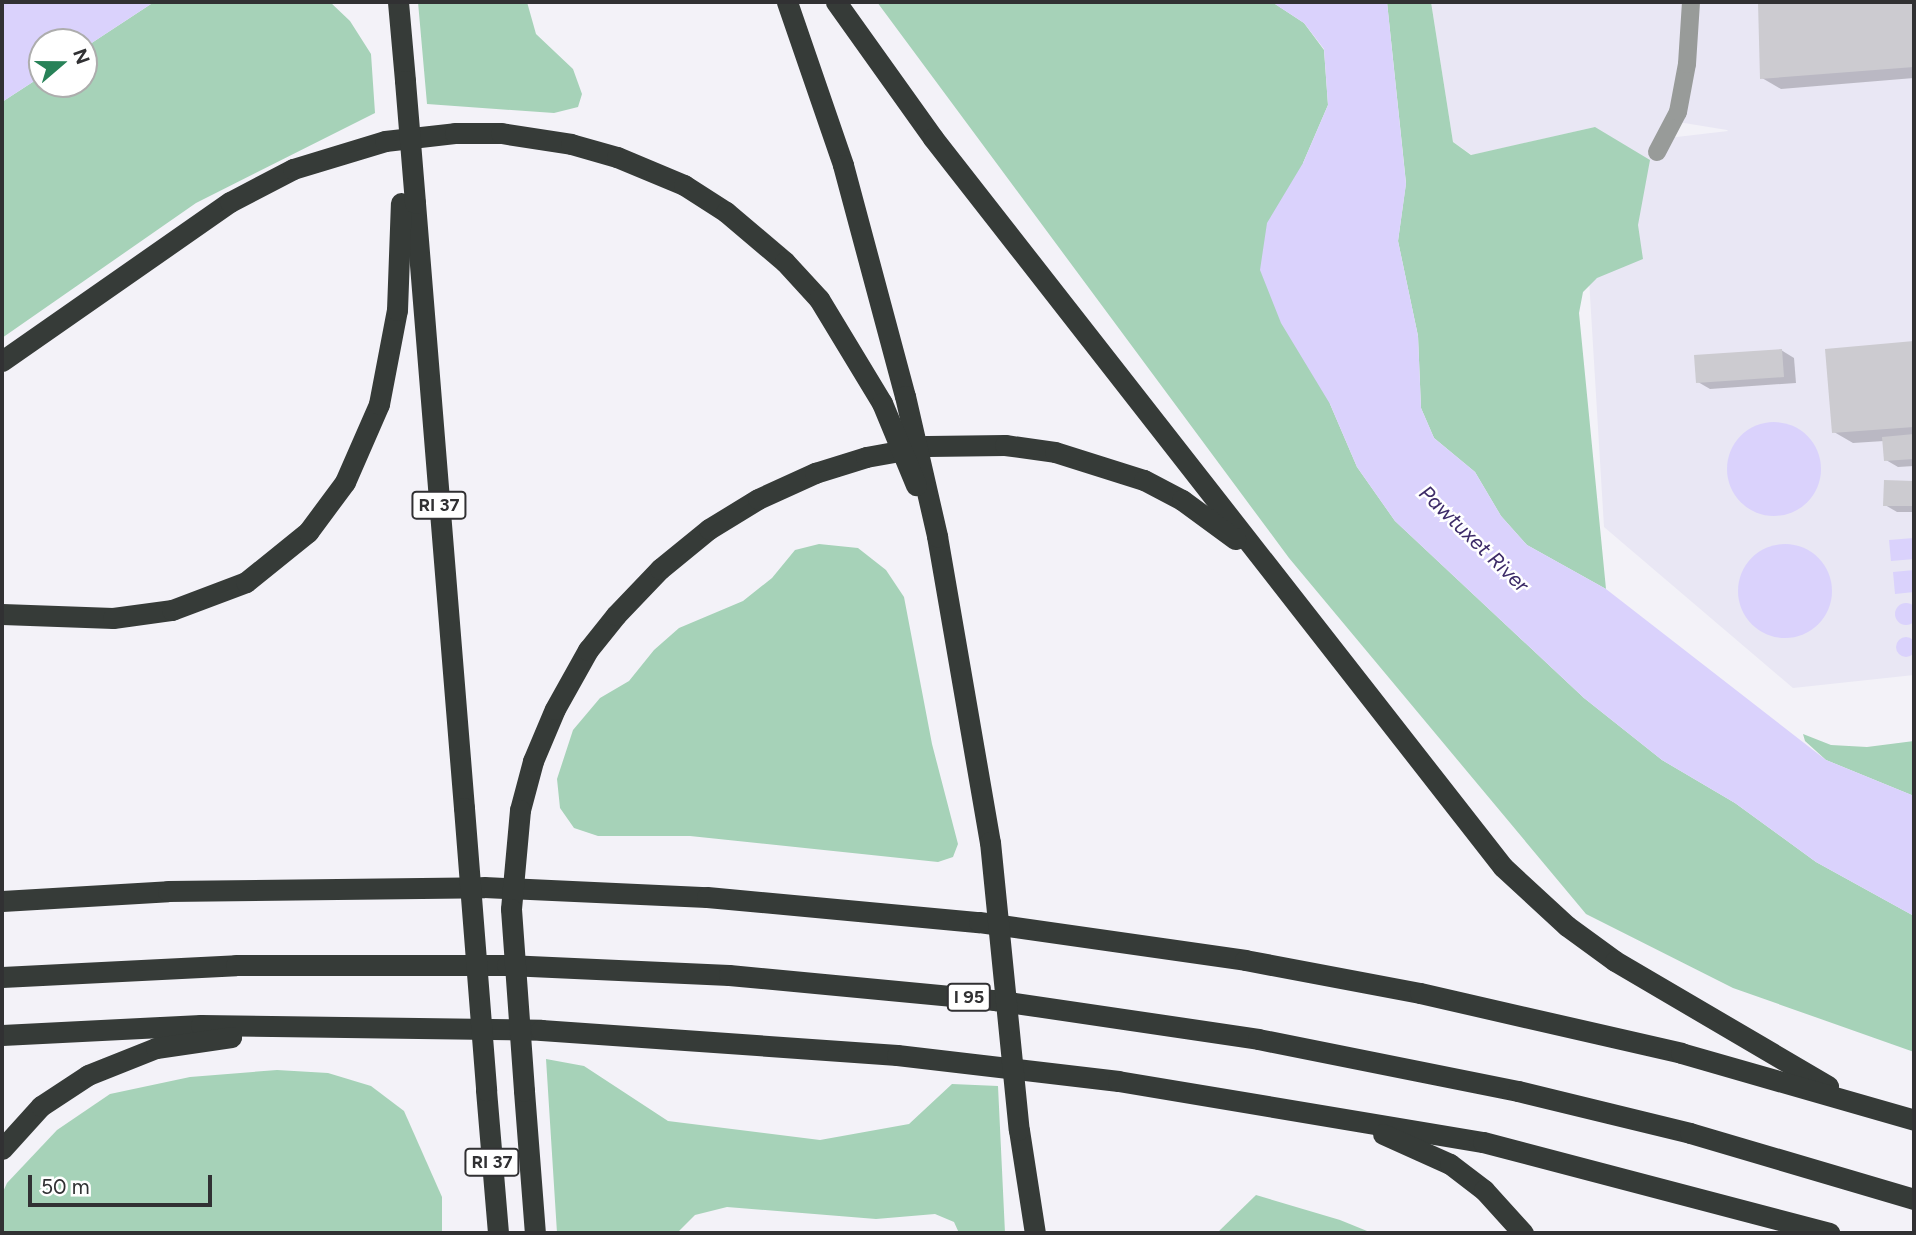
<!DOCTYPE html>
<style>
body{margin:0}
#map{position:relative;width:1916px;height:1235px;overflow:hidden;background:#f3f2f8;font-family:Figtree,sans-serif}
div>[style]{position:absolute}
.built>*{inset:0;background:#e9e7f4}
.green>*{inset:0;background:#a6d2b8}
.water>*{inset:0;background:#dad2fc}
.round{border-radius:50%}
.shadow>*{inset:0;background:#0003}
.building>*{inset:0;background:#cccbd0}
.minor>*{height:18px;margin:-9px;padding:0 9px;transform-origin:9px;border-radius:9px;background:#989b99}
.highway>*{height:21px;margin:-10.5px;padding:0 10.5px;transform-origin:10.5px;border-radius:10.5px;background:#363b38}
.highway-bridge>*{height:21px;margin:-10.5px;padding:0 10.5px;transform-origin:10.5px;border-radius:10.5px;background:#363b38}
span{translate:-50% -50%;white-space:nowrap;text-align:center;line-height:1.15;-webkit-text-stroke:5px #fff;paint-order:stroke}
.shield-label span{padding:2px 5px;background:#fff;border:2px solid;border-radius:5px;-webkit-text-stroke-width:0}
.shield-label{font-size:18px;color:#313133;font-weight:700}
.water-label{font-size:21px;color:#3d2b68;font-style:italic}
.frame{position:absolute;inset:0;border:4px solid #313133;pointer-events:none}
.north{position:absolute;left:28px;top:28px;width:70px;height:70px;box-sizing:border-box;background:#fff;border:2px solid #adadad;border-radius:50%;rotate:70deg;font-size:19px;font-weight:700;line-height:28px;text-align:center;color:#313133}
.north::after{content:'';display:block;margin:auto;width:24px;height:32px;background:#288258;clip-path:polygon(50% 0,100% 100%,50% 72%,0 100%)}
.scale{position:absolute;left:28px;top:1175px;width:184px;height:32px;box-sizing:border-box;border:4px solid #313133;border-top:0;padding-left:9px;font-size:21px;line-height:24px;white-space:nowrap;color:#313133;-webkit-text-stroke:5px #fff;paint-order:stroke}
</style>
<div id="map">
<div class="built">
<div style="clip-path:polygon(evenodd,1431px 2px,1914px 2px,1914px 675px,1793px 688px,1604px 527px,1581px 147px,1595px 127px,1472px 155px,1453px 142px,1431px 2px,1678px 122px,1727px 130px,1728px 131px,1668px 138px,1678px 122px)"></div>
</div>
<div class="green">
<div style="clip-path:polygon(154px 2px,330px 2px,350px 21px,371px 54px,375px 113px,196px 203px,2px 338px,2px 102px,42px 76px,42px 84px,84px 84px,84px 48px)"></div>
<div style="clip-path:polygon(418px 2px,527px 2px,536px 34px,573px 69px,582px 94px,578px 107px,554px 113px,427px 104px)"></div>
<div style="clip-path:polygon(877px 2px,1272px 2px,1304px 23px,1324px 50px,1328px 105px,1303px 163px,1330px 404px,1357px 467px,1395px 521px,1584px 698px,1662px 760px,1735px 803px,1816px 862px,1914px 916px,1914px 1052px,1733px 988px,1586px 914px,1289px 558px)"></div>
<div style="clip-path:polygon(1387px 2px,1431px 2px,1453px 142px,1471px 155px,1595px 127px,1650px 160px,1638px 225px,1643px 259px,1597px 278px,1583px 292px,1579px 313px,1606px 589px,1527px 545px,1501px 516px,1475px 472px,1434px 438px,1421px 408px,1418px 336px,1398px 241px,1406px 183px)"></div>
<div style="clip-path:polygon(819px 544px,858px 548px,886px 570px,904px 597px,932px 744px,958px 844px,953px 857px,938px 862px,690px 836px,598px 836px,574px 828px,560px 808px,557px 779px,573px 730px,600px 698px,629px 681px,654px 650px,679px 628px,743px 601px,772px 578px,795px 550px)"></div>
<div style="clip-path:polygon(1803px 734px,1831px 745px,1867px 747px,1914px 741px,1914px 796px,1826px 760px,1805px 741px)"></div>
<div style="clip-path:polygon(546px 1059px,584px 1066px,668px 1121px,820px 1140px,909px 1124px,952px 1084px,998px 1086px,1005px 1233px,959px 1233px,954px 1222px,935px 1214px,876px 1219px,727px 1207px,695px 1215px,677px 1233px,557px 1233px)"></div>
<div style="clip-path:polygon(277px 1070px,328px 1073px,371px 1086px,404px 1111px,442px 1197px,442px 1233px,2px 1233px,2px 1194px,7px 1183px,57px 1130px,110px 1094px,190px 1077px)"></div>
<div style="clip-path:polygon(1256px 1195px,1340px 1220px,1372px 1233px,1217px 1233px)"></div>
</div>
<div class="water">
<div style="clip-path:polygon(2px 2px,154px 2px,84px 48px,84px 42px,42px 42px,42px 76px,2px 102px)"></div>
<div style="clip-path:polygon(1272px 2px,1387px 2px,1406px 184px,1398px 241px,1418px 336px,1421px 408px,1434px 438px,1475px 472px,1501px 516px,1527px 545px,1606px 589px,1826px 760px,1914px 796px,1914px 916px,1816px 862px,1735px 803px,1662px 760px,1584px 698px,1395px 521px,1357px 467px,1330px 404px,1281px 323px,1260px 270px,1267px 223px,1303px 163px,1328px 105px,1324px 49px,1304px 23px)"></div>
<div class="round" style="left:1727px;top:422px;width:94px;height:94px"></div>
<div style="clip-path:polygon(1914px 538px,1914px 559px,1891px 561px,1889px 540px)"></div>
<div class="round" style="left:1738px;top:544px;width:94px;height:94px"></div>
<div style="clip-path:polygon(1914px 570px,1914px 592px,1895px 594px,1893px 572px)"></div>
<div class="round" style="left:1895px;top:603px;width:22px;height:22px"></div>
<div class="round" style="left:1896px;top:637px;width:20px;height:20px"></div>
</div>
<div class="shadow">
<div style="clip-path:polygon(1760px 2px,1914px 2px,1914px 78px,1781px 89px,1762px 78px)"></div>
<div style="clip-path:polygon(1914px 343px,1914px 466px,1898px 467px,1886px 460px,1884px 441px,1853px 443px,1834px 432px,1827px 350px)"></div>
<div style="clip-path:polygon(1781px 350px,1794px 358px,1796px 383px,1710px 389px,1698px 382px)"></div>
<div style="clip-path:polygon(1885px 482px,1914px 482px,1914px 512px,1897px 512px,1885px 505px)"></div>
</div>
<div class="building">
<div style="clip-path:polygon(1758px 2px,1914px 2px,1914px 67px,1760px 79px)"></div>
<div style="clip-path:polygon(1914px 341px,1914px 427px,1832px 433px,1825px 349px)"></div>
<div style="clip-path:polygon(1782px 349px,1784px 377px,1696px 383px,1694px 355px)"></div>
<div style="clip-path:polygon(1914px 434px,1914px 459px,1884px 461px,1882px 437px)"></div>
<div style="clip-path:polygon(1884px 480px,1914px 481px,1914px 506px,1883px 506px)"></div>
</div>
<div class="minor">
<div style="left:1657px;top:152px;width:45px;rotate:-62.3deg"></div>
<div style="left:1678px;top:112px;width:49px;rotate:-79.4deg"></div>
<div style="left:1687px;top:64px;width:62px;rotate:-86.3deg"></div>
</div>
<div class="highway">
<div style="left:398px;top:2px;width:79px;rotate:84.9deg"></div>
<div style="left:787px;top:2px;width:172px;rotate:71deg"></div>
<div style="left:843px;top:165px;width:239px;rotate:75deg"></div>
<div style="left:836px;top:2px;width:167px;rotate:54.5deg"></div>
<div style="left:933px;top:138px;width:925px;rotate:51.98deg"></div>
<div style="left:1503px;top:867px;width:87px;rotate:42.7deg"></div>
<div style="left:1567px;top:926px;width:59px;rotate:36.1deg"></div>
<div style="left:1615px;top:961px;width:247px;rotate:30.4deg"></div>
<div style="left:415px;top:203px;width:607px;rotate:85.37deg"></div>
<div style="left:2px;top:361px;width:278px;rotate:-34.9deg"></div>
<div style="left:230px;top:202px;width:71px;rotate:-27.6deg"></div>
<div style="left:293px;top:169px;width:96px;rotate:-16.9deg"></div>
<div style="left:385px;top:141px;width:70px;rotate:-6.5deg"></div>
<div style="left:455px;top:133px;width:46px"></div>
<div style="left:501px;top:133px;width:71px;rotate:8.9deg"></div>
<div style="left:571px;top:144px;width:48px;rotate:15.8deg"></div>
<div style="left:617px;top:157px;width:73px;rotate:22.7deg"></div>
<div style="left:684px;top:185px;width:50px;rotate:32.7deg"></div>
<div style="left:726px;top:212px;width:77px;rotate:40.3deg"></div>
<div style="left:785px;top:262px;width:50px;rotate:47.4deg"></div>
<div style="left:819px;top:299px;width:122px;rotate:58.8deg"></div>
<div style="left:937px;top:536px;width:311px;rotate:80.2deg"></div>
<div style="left:2px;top:614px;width:111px;rotate:2.1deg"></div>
<div style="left:113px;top:618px;width:60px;rotate:-7.7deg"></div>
<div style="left:172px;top:610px;width:79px;rotate:-20.7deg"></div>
<div style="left:246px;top:582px;width:80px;rotate:-38.9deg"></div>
<div style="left:308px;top:532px;width:62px;rotate:-53.5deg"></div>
<div style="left:345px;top:482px;width:85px;rotate:-66.4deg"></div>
<div style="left:379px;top:404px;width:96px;rotate:-79.2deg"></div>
<div style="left:397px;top:310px;width:107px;rotate:-87.9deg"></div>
<div style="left:520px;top:810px;width:51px;rotate:-75.1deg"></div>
<div style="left:533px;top:761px;width:56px;rotate:-67.1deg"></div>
<div style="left:555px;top:709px;width:68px;rotate:-60.8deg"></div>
<div style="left:588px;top:650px;width:45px;rotate:-51.3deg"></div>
<div style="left:616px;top:615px;width:64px;rotate:-46.3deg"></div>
<div style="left:660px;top:569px;width:63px;rotate:-39.2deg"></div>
<div style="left:709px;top:529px;width:57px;rotate:-31.5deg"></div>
<div style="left:758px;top:499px;width:63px;rotate:-24.5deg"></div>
<div style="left:815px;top:473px;width:53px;rotate:-17.4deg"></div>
<div style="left:866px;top:457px;width:63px;rotate:-10.1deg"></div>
<div style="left:928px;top:446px;width:77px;rotate:-0.7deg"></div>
<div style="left:1005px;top:445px;width:50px;rotate:8deg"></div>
<div style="left:1055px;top:452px;width:93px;rotate:17.5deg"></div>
<div style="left:1144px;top:480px;width:43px;rotate:27.8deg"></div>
<div style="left:1182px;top:500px;width:66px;rotate:36.3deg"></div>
<div style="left:2px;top:901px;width:166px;rotate:-3.4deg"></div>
<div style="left:168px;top:891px;width:316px;rotate:-0.7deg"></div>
<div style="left:484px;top:887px;width:223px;rotate:2.6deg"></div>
<div style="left:707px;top:897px;width:273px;rotate:5.3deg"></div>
<div style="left:979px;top:922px;width:269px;rotate:8.1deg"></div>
<div style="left:1245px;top:960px;width:178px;rotate:10.7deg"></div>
<div style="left:1420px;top:993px;width:268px;rotate:12.9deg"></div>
<div style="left:1681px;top:1053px;width:242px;rotate:16deg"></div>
<div style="left:2px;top:977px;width:234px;rotate:-2.9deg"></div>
<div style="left:236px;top:965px;width:271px"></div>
<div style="left:507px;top:965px;width:222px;rotate:2.6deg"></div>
<div style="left:729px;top:975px;width:267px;rotate:5.4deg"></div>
<div style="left:995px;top:1000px;width:266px;rotate:8.4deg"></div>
<div style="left:1258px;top:1039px;width:265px;rotate:11.3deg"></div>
<div style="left:1518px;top:1091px;width:177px;rotate:13.7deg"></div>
<div style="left:1690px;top:1133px;width:234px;rotate:16.4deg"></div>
<div style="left:2px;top:1035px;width:199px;rotate:-2.9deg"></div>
<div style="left:201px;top:1025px;width:340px;rotate:0.8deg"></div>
<div style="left:541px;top:1030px;width:357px;rotate:4deg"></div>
<div style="left:897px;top:1055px;width:223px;rotate:6.7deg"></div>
<div style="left:1118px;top:1081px;width:370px;rotate:9.5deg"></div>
<div style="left:1483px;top:1142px;width:358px;rotate:14.7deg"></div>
<div style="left:486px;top:1090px;width:144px;rotate:85.2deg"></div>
<div style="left:524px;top:1091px;width:142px;rotate:85.6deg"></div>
<div style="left:1019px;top:1130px;width:104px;rotate:81.2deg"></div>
<div style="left:1383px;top:1134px;width:73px;rotate:24.1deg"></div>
<div style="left:1450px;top:1164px;width:43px;rotate:37.4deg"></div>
<div style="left:1484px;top:1190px;width:58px;rotate:47.8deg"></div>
<div style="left:2px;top:1149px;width:58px;rotate:-47.8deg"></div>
<div style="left:41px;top:1106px;width:56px;rotate:-33.4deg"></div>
<div style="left:88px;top:1075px;width:73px;rotate:-21.7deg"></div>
<div style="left:156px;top:1048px;width:76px;rotate:-8.3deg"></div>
</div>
<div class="highway-bridge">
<div style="left:405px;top:81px;width:122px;rotate:85.3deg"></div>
<div style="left:905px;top:396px;width:144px;rotate:77.1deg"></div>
<div style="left:882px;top:403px;width:89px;rotate:67.5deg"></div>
<div style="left:464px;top:808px;width:283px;rotate:85.5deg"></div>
<div style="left:520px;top:810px;width:99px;rotate:95.2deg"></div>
<div style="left:511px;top:909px;width:182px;rotate:85.9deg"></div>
<div style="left:990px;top:842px;width:289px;rotate:84.3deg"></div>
</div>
<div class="shield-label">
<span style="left:439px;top:505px">RI 37</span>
<span style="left:969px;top:997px">I 95</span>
<span style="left:492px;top:1162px">RI 37</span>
</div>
<div class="water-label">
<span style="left:1474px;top:539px;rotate:44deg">Pawtuxet River</span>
</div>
<div class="frame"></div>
<div class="north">N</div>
<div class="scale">50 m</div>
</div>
